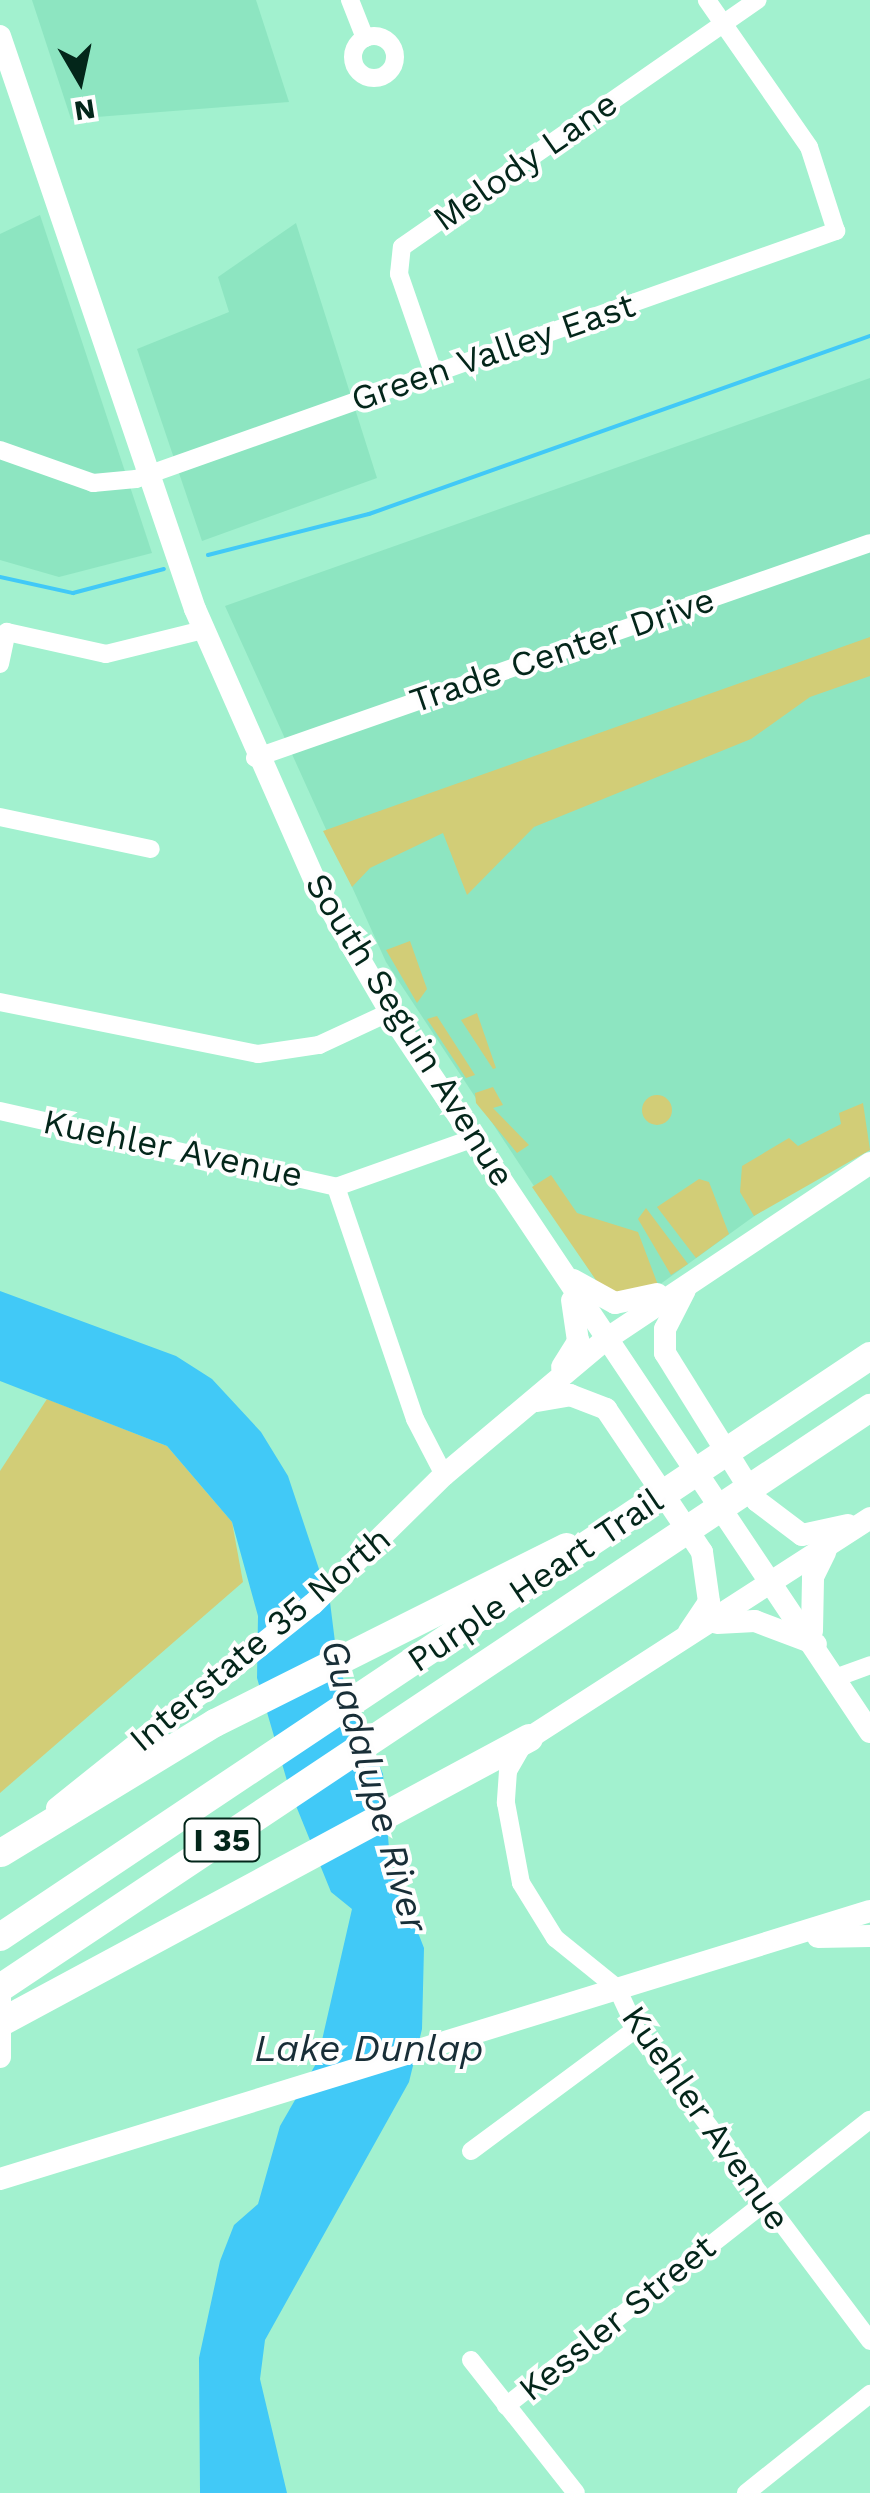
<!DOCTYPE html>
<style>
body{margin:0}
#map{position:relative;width:870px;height:2493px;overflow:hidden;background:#a2f1cf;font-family:"Work Sans",sans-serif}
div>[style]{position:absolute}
.built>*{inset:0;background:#8de5c1}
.green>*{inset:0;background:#d2cd77}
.round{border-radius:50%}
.water>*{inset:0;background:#41c9f7}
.stream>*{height:4px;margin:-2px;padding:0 2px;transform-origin:2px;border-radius:2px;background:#41c9f7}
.minor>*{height:18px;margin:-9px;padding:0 9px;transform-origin:9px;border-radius:9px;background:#fff}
.minor>.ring{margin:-9px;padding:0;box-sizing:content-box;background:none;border:18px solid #fff;border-radius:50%}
.major>*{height:22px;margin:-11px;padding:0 11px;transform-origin:11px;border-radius:11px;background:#fff}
.highway>*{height:28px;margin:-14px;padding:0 14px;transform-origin:14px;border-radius:14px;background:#fff}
span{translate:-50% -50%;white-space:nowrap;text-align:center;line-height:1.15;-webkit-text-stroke:8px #fefefe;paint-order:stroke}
.shield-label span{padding:2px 8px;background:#fefefe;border:2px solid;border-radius:8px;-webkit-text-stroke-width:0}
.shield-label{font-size:32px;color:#03261a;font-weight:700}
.street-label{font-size:35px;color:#03261a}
.water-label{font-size:38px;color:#182e37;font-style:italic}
.north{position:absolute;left:30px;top:30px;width:100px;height:100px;-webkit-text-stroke:8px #fefefe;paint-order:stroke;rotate:171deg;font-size:28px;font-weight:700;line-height:40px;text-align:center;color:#03261a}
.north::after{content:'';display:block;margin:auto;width:35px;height:45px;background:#03261a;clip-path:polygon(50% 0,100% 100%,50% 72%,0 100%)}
</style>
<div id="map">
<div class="built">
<div style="clip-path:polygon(32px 0,256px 0,289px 102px,71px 119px)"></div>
<div style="clip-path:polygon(40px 215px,152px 553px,59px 577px,0 560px,0 234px)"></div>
<div style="clip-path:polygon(296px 223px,377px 478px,202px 541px,137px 349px,229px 312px,218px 277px)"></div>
<div style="clip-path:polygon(870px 378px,870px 1150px,778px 1199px,659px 1285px,598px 1283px,386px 962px,225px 606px)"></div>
</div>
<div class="green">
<div style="clip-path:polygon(870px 637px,870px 676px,810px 697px,751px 739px,534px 827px,467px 895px,443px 833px,370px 868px,352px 887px,323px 831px)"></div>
<div style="clip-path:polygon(410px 941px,427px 989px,417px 1003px,386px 950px)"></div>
<div style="clip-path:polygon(477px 1013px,496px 1068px,493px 1069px,461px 1020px)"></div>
<div style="clip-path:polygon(437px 1016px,475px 1075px,466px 1078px,427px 1019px)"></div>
<div style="clip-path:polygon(493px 1087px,503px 1105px,493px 1108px,529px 1145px,517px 1153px,476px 1103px,475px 1093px)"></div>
<div class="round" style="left:642px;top:1095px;width:30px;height:30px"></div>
<div style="clip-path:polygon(863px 1103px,870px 1150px,754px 1216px,740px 1192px,742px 1166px,789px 1138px,798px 1146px,841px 1124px,839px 1113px)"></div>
<div style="clip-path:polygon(551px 1175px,577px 1213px,638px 1232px,658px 1285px,627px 1297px,598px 1283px,532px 1187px)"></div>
<div style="clip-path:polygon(699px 1179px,709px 1182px,729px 1234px,696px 1258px,657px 1207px)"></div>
<div style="clip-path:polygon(646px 1208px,688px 1264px,671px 1275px,638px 1219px)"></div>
<div style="clip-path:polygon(47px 1399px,167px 1446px,232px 1522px,243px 1582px,0 1793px,0 1471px)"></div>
</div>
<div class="water">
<div style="clip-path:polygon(0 1291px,176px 1356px,212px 1379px,261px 1432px,288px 1476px,330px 1602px,338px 1666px,383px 1774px,390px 1861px,424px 1948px,422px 2029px,409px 2082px,265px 2340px,260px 2379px,287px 2493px,200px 2493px,199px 2358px,220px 2261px,234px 2225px,258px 2204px,280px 2126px,317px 2062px,352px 1909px,331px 1892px,290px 1791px,257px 1678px,258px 1616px,232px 1522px,167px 1446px,0 1381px)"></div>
</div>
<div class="stream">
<div style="left:208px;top:555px;width:166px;rotate:-14.3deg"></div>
<div style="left:369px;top:514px;width:532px;rotate:-19.56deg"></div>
<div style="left:0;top:577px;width:75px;rotate:12.4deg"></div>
<div style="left:73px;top:593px;width:94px;rotate:-14.8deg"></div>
</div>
<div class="minor">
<div style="left:350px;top:0;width:41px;rotate:68.5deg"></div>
<div class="ring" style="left:353px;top:36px;width:24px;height:24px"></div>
<div style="left:433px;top:372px;width:104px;rotate:-109.1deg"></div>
<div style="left:399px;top:274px;width:27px;rotate:-84deg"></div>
<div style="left:402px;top:247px;width:433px;rotate:-34.8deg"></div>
<div style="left:0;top:450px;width:99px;rotate:19.5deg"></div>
<div style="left:93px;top:483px;width:43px;rotate:-5.3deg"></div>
<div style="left:136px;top:479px;width:743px;rotate:-19.51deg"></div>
<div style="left:836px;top:231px;width:88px;rotate:-107.8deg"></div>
<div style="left:809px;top:147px;width:179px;rotate:-124.8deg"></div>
<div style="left:0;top:664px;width:33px;rotate:-78deg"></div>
<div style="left:7px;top:632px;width:101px;rotate:12.5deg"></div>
<div style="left:106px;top:654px;width:100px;rotate:-13.9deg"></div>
<div style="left:255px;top:758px;width:651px;rotate:-19.27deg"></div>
<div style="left:0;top:817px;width:154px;rotate:12deg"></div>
<div style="left:0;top:1002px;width:263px;rotate:11.4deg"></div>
<div style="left:258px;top:1054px;width:62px;rotate:-8.4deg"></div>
<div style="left:319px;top:1045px;width:78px;rotate:-24.9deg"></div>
<div style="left:0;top:1111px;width:344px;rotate:12.7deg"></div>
<div style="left:336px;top:1187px;width:245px;rotate:71.2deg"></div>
<div style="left:415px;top:1419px;width:63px;rotate:62.6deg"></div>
<div style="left:336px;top:1187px;width:146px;rotate:-19.5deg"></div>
<div style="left:835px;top:1678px;width:37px;rotate:-20deg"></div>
<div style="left:523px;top:1745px;width:30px;rotate:120deg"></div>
<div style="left:508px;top:1771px;width:32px;rotate:94deg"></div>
<div style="left:506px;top:1803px;width:81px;rotate:79.4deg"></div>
<div style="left:521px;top:1883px;width:65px;rotate:58.3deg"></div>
<div style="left:555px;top:1938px;width:80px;rotate:38.9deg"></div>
<div style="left:617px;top:1988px;width:45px;rotate:65.1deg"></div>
<div style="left:636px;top:2029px;width:390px;rotate:53.1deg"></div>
<div style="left:471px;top:2151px;width:205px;rotate:-36.5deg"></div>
<div style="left:471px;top:2360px;width:169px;rotate:51.7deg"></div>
<div style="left:506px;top:2406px;width:463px;rotate:-38.2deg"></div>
<div style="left:746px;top:2493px;width:159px;rotate:-38.6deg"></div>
</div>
<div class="major">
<div style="left:0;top:36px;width:605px;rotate:71.21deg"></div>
<div style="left:195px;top:609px;width:303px;rotate:66.2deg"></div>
<div style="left:317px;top:886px;width:163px;rotate:59.8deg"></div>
<div style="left:399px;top:1027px;width:848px;rotate:56.25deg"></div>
<div style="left:573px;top:1280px;width:48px;rotate:28.7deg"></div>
<div style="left:615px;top:1303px;width:43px;rotate:-12.1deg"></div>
<div style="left:685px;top:1290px;width:44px;rotate:117.1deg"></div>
<div style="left:665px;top:1329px;width:24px;rotate:90deg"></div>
<div style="left:665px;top:1353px;width:174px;rotate:58.1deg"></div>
<div style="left:757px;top:1501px;width:56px;rotate:37.1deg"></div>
<div style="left:802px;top:1535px;width:47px;rotate:-12.3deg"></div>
<div style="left:562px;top:1367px;width:31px;rotate:-58deg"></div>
<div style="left:578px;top:1341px;width:41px;rotate:-98.3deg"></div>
<div style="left:537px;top:1401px;width:34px;rotate:-10deg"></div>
<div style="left:570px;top:1395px;width:39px;rotate:21deg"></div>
<div style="left:606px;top:1409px;width:172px;rotate:56.1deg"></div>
<div style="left:702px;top:1552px;width:50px;rotate:82deg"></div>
<div style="left:709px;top:1602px;width:36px;rotate:124deg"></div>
<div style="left:717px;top:1623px;width:38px;rotate:-3deg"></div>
<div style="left:755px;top:1621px;width:65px;rotate:20.7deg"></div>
<div style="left:812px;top:1631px;width:54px;rotate:-88.9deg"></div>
<div style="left:813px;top:1577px;width:28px;rotate:-64deg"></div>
<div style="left:529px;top:1738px;width:406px;rotate:-32.8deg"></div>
<div style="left:57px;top:1808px;width:327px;rotate:-38.6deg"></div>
<div style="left:313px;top:1604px;width:184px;rotate:-44.6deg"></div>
<div style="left:444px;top:1475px;width:210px;rotate:-40deg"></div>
<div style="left:605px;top:1340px;width:319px;rotate:-33.7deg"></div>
<div style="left:818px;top:1937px;width:52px;rotate:-1.1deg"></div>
<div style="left:0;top:1986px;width:71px;rotate:90deg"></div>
<div style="left:0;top:2179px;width:910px;rotate:-17.12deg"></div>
</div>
<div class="highway">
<div style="left:1px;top:1853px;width:250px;rotate:-31.3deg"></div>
<div style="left:215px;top:1723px;width:393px;rotate:-26.6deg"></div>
<div style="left:0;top:1937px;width:1046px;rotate:-33.74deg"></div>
<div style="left:0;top:1988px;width:1046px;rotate:-33.69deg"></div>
<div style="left:0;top:2023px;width:601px;rotate:-28.31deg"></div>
</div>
<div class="shield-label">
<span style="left:222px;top:1840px">I 35</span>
</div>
<div class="street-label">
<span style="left:525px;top:161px;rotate:-35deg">Melody Lane</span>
<span style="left:493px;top:352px;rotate:-19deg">Green Valley East</span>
<span style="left:562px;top:650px;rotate:-19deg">Trade Center Drive</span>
<span style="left:410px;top:1030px;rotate:58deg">South Seguin Avenue</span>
<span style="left:173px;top:1148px;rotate:12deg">Kuehler Avenue</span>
<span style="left:535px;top:1580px;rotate:-34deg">Purple Heart Trail</span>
<span style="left:260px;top:1639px;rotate:-40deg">Interstate 35 North</span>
<span style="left:706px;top:2118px;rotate:55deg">Kuehler Avenue</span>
<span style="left:617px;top:2318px;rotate:-39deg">Kessler Street</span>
</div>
<div class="water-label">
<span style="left:374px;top:1786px;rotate:74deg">Guadalupe River</span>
<span style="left:369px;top:2049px">Lake Dunlap</span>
</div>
<div class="north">N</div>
</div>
